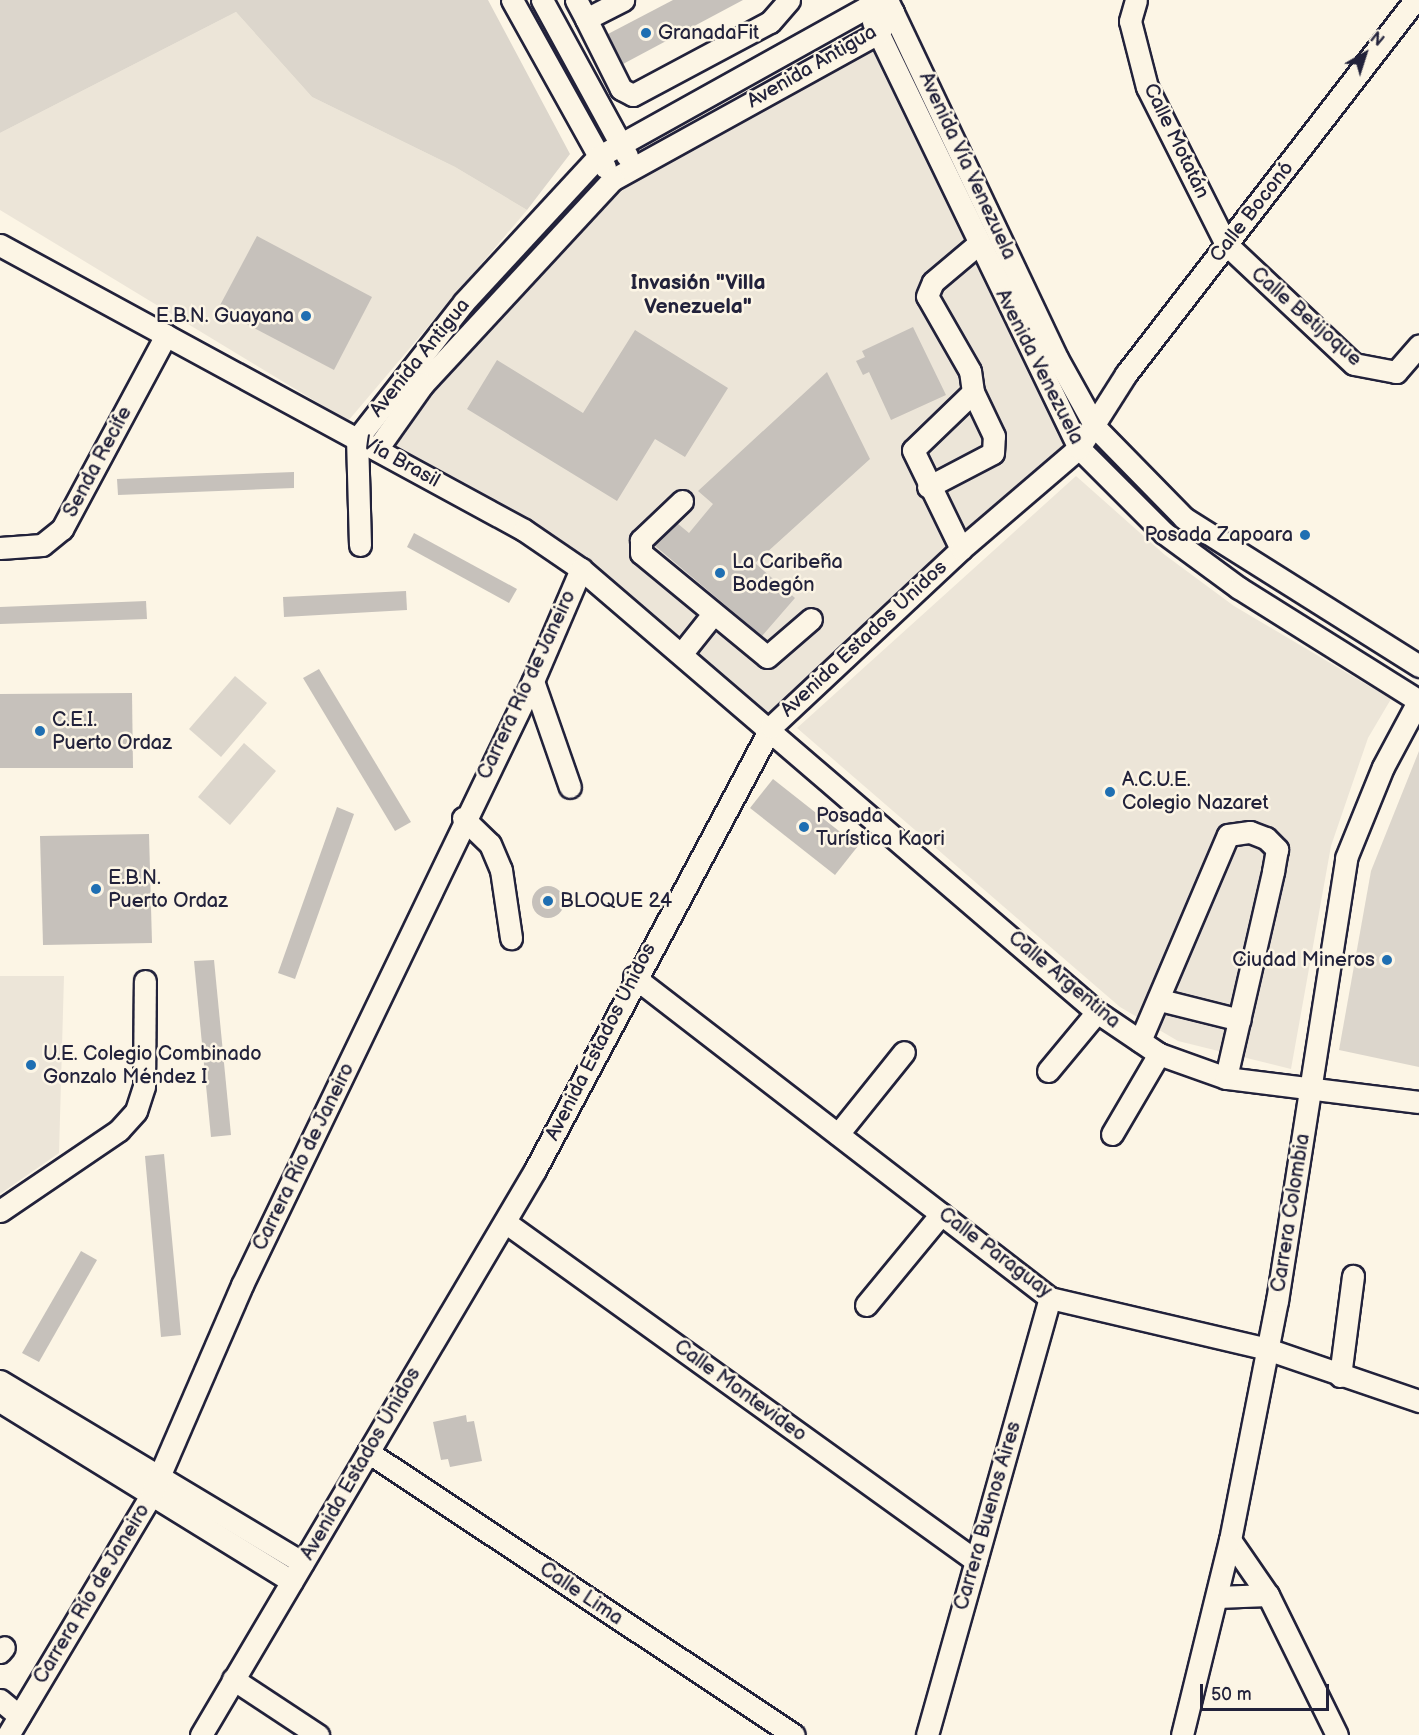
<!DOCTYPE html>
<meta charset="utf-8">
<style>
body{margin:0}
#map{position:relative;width:1419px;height:1735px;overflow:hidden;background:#fcf5e5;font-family:"Balsamiq Sans",sans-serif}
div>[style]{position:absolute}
.built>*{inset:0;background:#ece5d8}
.green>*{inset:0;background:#dcd6cc}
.building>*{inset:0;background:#c6c1bb}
.round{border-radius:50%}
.roads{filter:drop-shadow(2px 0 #22223b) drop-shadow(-2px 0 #22223b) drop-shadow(0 2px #22223b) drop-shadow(0 -2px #22223b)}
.minor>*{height:21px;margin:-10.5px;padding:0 10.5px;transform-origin:10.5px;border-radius:10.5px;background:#fcf5e5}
.dots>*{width:16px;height:16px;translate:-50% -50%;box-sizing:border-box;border:3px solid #fcf5e5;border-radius:50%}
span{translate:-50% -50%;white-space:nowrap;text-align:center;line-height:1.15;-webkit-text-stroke:5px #fcf5e5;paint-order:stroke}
.poi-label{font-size:20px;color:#22223b}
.left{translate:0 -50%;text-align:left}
.right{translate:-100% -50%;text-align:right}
.street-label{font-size:20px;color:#22223b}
.neighbourhood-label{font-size:21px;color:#22223b;font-weight:700}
.north{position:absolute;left:1335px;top:24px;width:60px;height:60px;-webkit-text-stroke:4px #fcf5e5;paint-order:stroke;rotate:39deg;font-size:16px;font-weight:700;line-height:24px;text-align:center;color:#22223b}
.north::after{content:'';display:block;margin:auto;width:21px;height:27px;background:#22223b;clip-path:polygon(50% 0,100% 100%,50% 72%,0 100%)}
.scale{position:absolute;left:1200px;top:1684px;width:129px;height:27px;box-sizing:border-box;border:3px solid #22223b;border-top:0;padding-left:8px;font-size:18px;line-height:21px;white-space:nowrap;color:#22223b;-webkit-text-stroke:4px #fcf5e5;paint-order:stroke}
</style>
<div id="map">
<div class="built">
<div style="clip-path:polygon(236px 12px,312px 97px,455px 167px,527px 210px,348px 421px,0 210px,0 133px)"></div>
<div style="clip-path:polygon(878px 33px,1079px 448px,771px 727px,581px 569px,377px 449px,613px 179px)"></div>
<div style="clip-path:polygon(1076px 476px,1165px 555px,1234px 606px,1391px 699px,1368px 738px,1331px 846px,1291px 1069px,1178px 1041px,1120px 1007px,797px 728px)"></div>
<div style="clip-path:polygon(0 976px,64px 976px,59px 1153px,0 1194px)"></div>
</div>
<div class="green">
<div style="clip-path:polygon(0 0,488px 0,570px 154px,527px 210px,455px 167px,312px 97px,236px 12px,0 133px)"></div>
<div style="clip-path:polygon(235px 676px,267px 703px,221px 757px,189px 729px)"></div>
<div style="clip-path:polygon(244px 743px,276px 771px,230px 825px,198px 797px)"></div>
<div style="clip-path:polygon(1419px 751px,1419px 1067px,1339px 1050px,1371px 871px)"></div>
</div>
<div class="building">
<div style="clip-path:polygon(673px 0,743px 0,623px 64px,608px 34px)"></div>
<div style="clip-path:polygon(257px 236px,372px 297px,334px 370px,218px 309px)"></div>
<div style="clip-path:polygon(913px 327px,946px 395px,891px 420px,869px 372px,863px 375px,856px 361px,865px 357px,862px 351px)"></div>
<div style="clip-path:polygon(635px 330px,728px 388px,685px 457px,655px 439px,617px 501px,467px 409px,497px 360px,583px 413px)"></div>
<div style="clip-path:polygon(827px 372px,870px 459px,755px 563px,795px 598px,762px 636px,654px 545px,677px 523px,689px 533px,713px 504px,698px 491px)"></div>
<div style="clip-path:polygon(294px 472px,294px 488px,118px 495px,117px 479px)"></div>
<div style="clip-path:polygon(414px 533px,517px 589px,509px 603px,407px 547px)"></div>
<div style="clip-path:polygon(406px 591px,407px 610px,284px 617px,283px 597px)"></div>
<div style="clip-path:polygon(146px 601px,147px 619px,0 624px,0 607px)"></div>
<div style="clip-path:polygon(319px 669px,411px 822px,395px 831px,303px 678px)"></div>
<div style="clip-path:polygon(132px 693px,133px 768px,0 768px,0 694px)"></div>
<div style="clip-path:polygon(773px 779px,858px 846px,835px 875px,750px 808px)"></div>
<div style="clip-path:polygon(337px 807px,354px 814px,295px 979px,278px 973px)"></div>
<div style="clip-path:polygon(149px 834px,152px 943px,43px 945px,40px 836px)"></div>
<div class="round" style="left:532px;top:886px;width:32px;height:32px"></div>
<div style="clip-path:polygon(214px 960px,231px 1135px,211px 1137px,194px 961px)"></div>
<div style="clip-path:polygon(164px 1154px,181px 1335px,161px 1337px,145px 1156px)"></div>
<div style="clip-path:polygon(81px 1251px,97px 1260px,39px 1362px,22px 1353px)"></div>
<div style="clip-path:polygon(466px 1415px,467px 1422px,474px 1421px,482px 1461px,450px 1467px,448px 1459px,441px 1460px,433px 1422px)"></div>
</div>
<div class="roads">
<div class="minor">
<div style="left:512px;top:0;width:191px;rotate:60.9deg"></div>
<div style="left:542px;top:0;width:178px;rotate:61.4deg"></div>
<div style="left:576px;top:0;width:21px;rotate:62deg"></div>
<div style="left:586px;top:19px;width:42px;rotate:-27.2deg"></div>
<div style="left:1136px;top:0;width:22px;rotate:106deg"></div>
<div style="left:1130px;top:21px;width:68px;rotate:75.6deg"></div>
<div style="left:1147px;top:87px;width:176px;rotate:63.3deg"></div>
<div style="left:1226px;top:244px;width:175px;rotate:43.2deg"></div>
<div style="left:1354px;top:364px;width:43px;rotate:10.8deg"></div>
<div style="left:1396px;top:372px;width:35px;rotate:-49deg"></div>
<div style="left:888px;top:2px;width:394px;rotate:64.6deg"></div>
<div style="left:1057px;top:358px;width:80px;rotate:60.9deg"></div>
<div style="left:1096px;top:428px;width:126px;rotate:45.6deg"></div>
<div style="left:1184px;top:518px;width:278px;rotate:32.2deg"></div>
<div style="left:586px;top:19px;width:78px;rotate:63.4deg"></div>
<div style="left:621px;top:89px;width:13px;rotate:27deg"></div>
<div style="left:633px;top:95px;width:155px;rotate:-28.1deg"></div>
<div style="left:770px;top:22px;width:29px;rotate:-49deg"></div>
<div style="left:873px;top:22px;width:473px;rotate:64.2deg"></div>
<div style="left:1079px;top:448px;width:120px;rotate:45deg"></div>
<div style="left:1164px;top:533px;width:93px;rotate:36.3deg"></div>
<div style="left:1239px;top:588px;width:213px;rotate:32.1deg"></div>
<div style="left:0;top:245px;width:596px;rotate:28.54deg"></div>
<div style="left:524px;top:530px;width:69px;rotate:34.4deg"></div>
<div style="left:581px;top:569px;width:680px;rotate:40.65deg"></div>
<div style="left:1097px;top:1012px;width:75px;rotate:34.1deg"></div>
<div style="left:1159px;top:1054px;width:71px;rotate:19.7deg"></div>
<div style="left:1226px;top:1078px;width:194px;rotate:7.1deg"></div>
<div style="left:928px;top:487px;width:73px;rotate:-27.6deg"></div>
<div style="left:993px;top:453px;width:17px;rotate:-87deg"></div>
<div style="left:994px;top:436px;width:49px;rotate:-115.5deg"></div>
<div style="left:682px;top:501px;width:57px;rotate:136.4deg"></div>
<div style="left:641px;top:540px;width:13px;rotate:90deg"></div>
<div style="left:641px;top:553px;width:163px;rotate:39.5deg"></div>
<div style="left:767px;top:657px;width:58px;rotate:-40.8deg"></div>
<div style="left:360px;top:545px;width:106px;rotate:-91.6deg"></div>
<div style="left:357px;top:439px;width:174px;rotate:-52deg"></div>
<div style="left:464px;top:302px;width:197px;rotate:-47.3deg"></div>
<div style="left:598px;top:157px;width:307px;rotate:-29.1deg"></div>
<div style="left:866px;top:8px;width:27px;rotate:8deg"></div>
<div style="left:893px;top:12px;width:26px;rotate:126deg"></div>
<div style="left:878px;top:33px;width:303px;rotate:151.1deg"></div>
<div style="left:613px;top:179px;width:280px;rotate:132.8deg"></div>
<div style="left:423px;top:384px;width:80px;rotate:125.3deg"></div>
<div style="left:0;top:548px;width:42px;rotate:-4.1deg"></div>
<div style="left:42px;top:545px;width:26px;rotate:-39deg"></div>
<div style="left:62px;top:529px;width:220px;rotate:-61.8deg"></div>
<div style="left:961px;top:549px;width:110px;rotate:-115.9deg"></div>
<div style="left:913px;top:450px;width:83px;rotate:-44deg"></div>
<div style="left:973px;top:392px;width:21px;rotate:-98deg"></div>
<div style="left:970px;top:371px;width:86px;rotate:-119.8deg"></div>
<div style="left:927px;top:296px;width:15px;rotate:-67deg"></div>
<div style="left:933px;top:282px;width:59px;rotate:-40.2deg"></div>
<div style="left:682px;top:653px;width:50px;rotate:-51.5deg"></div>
<div style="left:533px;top:681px;width:112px;rotate:70.8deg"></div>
<div style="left:463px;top:818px;width:37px;rotate:44deg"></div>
<div style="left:490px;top:844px;width:28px;rotate:67deg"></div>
<div style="left:501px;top:870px;width:69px;rotate:81.6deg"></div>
<div style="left:634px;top:977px;width:525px;rotate:37.66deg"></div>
<div style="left:1050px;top:1298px;width:223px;rotate:13.2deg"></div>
<div style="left:1267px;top:1349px;width:161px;rotate:18.9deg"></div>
<div style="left:1160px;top:1000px;width:82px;rotate:14deg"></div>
<div style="left:1140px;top:1041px;width:224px;rotate:-66.9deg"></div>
<div style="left:1228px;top:835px;width:22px;rotate:-8deg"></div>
<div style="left:1250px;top:832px;width:17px;rotate:21deg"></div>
<div style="left:1266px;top:838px;width:16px;rotate:45deg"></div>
<div style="left:1277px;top:849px;width:23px;rotate:100deg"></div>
<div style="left:1273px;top:872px;width:211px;rotate:102.9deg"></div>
<div style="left:1048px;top:1071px;width:77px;rotate:-50.3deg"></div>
<div style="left:838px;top:1134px;width:105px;rotate:-51.2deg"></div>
<div style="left:1112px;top:1134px;width:93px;rotate:-59.6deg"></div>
<div style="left:0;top:1211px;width:144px;rotate:-34.2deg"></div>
<div style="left:119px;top:1130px;width:25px;rotate:-48deg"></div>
<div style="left:136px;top:1111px;width:26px;rotate:-72deg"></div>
<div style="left:144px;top:1086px;width:105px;rotate:-89.5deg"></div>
<div style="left:505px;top:1222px;width:580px;rotate:35.74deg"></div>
<div style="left:866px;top:1305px;width:118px;rotate:-50.5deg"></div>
<div style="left:1340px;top:1376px;width:101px;rotate:-82.6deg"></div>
<div style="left:0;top:1381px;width:353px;rotate:31deg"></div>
<div style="left:0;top:1401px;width:343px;rotate:31.7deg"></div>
<div style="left:368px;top:1452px;width:511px;rotate:33.6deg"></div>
<div style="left:1230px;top:1540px;width:67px;rotate:55.4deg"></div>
<div style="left:1268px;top:1595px;width:156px;rotate:63.8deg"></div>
<div style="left:1217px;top:1597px;width:51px;rotate:-2.2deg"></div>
<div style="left:0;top:1652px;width:6px;rotate:-51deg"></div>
<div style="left:233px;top:1679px;width:102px;rotate:33.4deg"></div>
<div style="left:0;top:1700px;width:25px;rotate:40deg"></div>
<div style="left:8px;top:1735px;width:282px;rotate:-59.2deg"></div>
<div style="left:152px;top:1493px;width:227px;rotate:-66.6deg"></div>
<div style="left:242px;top:1285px;width:670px;rotate:-64.28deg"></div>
<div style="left:533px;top:681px;width:122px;rotate:-66.8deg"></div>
<div style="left:201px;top:1735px;width:656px;rotate:-59.41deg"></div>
<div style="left:535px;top:1170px;width:502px;rotate:-61.95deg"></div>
<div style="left:771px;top:727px;width:260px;rotate:-43.1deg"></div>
<div style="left:961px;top:549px;width:155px;rotate:-40.6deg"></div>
<div style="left:1079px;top:448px;width:88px;rotate:-57.6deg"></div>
<div style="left:1126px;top:374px;width:473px;rotate:-52.3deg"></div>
<div style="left:927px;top:1735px;width:454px;rotate:-74.3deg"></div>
<div style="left:1182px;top:1735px;width:201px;rotate:-76.2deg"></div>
<div style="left:1230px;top:1540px;width:244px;rotate:-78.9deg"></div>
<div style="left:1277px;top:1301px;width:448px;rotate:-81.1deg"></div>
<div style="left:1346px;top:858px;width:98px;rotate:-67.9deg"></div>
<div style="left:1383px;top:767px;width:76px;rotate:-61.8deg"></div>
</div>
</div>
<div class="dots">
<div style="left:646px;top:33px;background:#1f6fb2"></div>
<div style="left:306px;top:316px;background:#1f6fb2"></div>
<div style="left:1305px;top:535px;background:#1f6fb2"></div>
<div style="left:720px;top:573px;background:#1f6fb2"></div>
<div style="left:40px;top:731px;background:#1f6fb2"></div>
<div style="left:1110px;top:792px;background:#1f6fb2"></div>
<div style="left:804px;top:827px;background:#1f6fb2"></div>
<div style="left:96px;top:889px;background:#1f6fb2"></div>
<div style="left:548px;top:901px;background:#1f6fb2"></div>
<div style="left:1387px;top:960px;background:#1f6fb2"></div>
<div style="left:31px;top:1065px;background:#1f6fb2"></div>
</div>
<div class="poi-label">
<span class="left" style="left:658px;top:33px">GranadaFit</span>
<span class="right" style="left:294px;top:316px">E.B.N. Guayana</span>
<span class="right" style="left:1293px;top:535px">Posada Zapoara</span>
<span class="left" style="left:732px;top:574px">La Caribeña<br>Bodegón</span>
<span class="left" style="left:52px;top:732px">C.E.I.<br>Puerto Ordaz</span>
<span class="left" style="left:1122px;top:792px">A.C.U.E.<br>Colegio Nazaret</span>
<span class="left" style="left:816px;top:828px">Posada<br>Turística Kaori</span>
<span class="left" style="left:108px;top:890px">E.B.N.<br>Puerto Ordaz</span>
<span class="left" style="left:560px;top:901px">BLOQUE 24</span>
<span class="right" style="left:1375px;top:960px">Ciudad Mineros</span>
<span class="left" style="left:43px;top:1066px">U.E. Colegio Combinado<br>Gonzalo Méndez I</span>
</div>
<div class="street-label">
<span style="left:812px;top:67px;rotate:-30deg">Avenida Antigua</span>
<span style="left:1176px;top:141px;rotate:64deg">Calle Motatán</span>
<span style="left:967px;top:166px;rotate:65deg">Avenida Vía Venezuela</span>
<span style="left:1252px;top:212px;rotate:-52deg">Calle Boconó</span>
<span style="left:1306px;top:317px;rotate:41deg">Calle Betijoque</span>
<span style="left:420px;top:358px;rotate:-51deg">Avenida Antigua</span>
<span style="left:1039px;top:367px;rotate:63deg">Avenida Venezuela</span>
<span style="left:98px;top:462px;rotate:-62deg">Senda Recife</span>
<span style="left:401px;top:462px;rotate:29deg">Vía Brasil</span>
<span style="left:864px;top:639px;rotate:-43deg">Avenida Estados Unidos</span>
<span style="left:527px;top:685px;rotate:-65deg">Carrera Río de Janeiro</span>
<span style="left:1064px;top:980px;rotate:40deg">Calle Argentina</span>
<span style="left:601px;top:1042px;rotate:-63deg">Avenida Estados Unidos</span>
<span style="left:304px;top:1157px;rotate:-64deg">Carrera Río de Janeiro</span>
<span style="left:1291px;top:1213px;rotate:-81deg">Carrera Colombia</span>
<span style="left:995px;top:1253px;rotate:37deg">Calle Paraguay</span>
<span style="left:740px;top:1391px;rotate:36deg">Calle Montevideo</span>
<span style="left:361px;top:1464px;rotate:-60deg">Avenida Estados Unidos</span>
<span style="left:988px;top:1516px;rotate:-74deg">Carrera Buenos Aires</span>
<span style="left:92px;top:1594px;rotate:-59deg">Carrera Río de Janeiro</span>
<span style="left:581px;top:1594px;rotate:34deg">Calle Lima</span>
</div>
<div class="neighbourhood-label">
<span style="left:698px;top:295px">Invasión "Villa<br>Venezuela"</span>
</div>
<div class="north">N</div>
<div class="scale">50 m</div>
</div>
